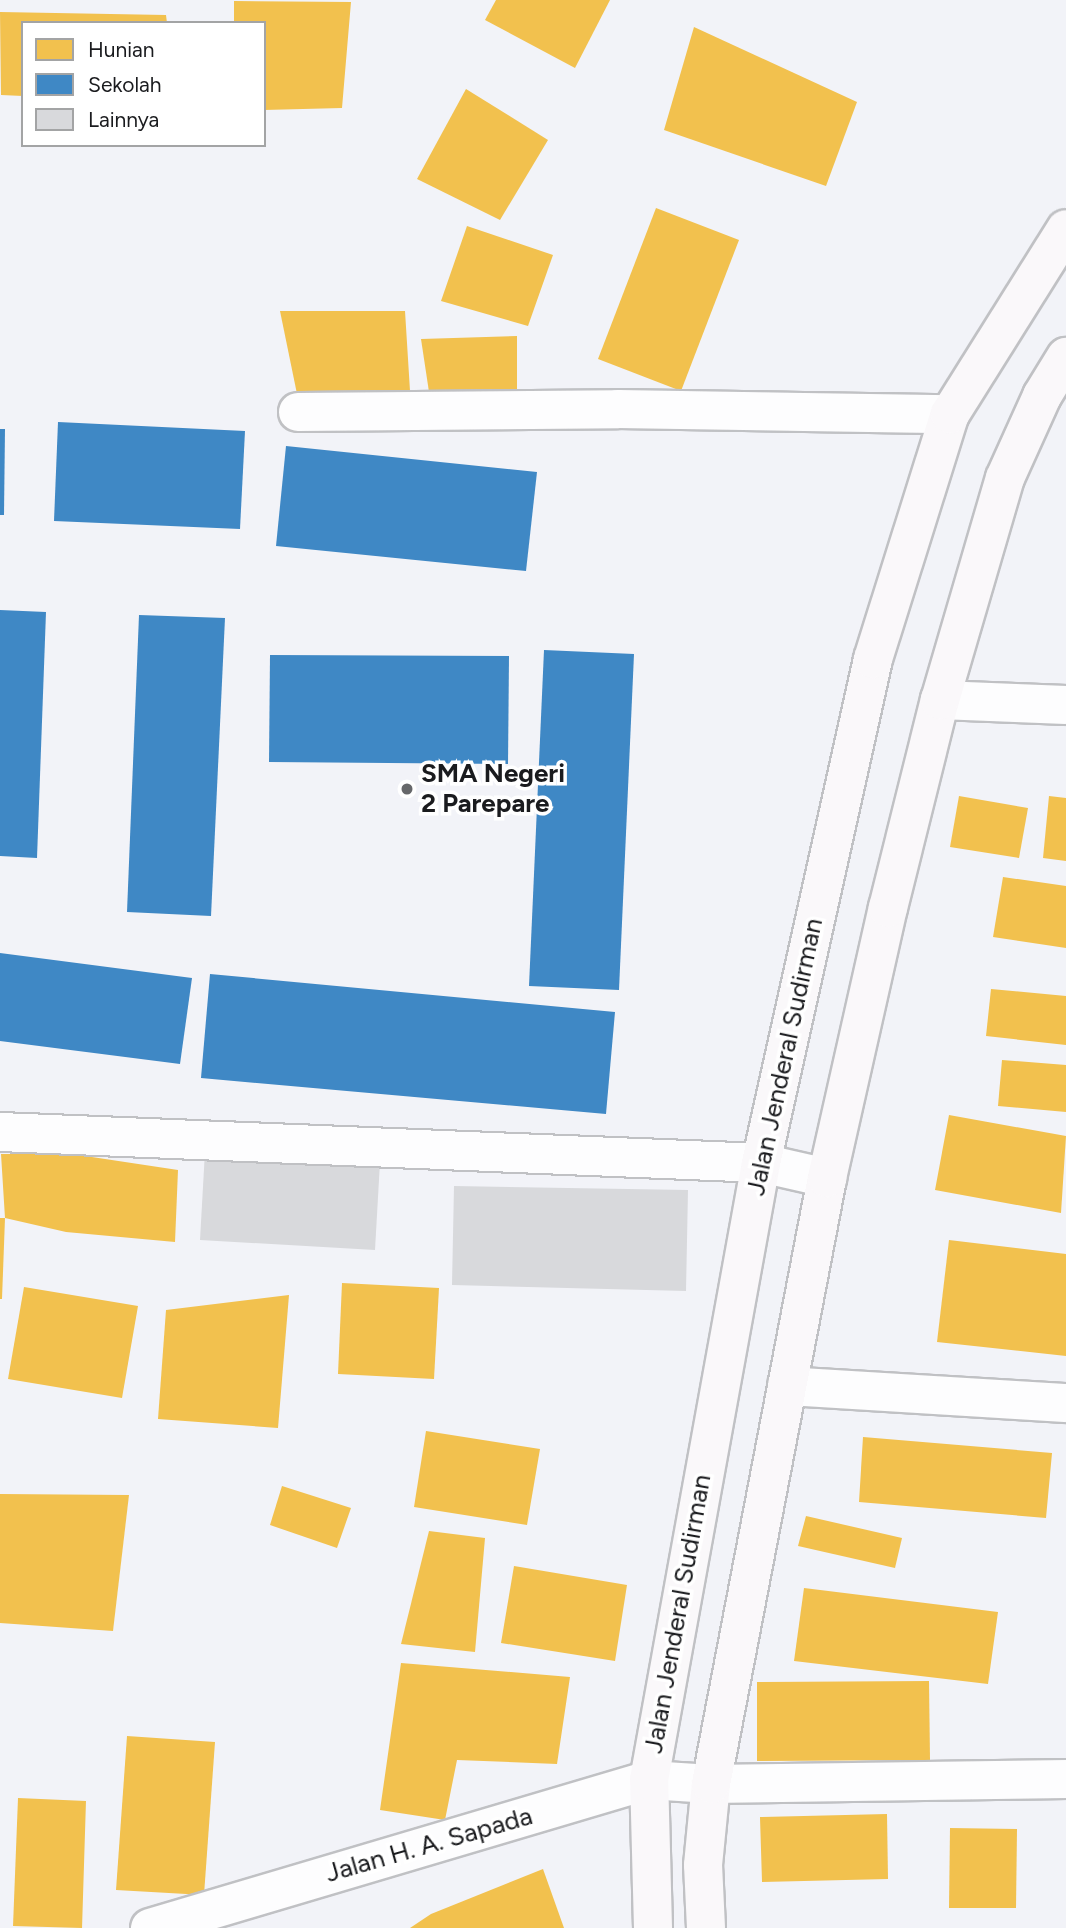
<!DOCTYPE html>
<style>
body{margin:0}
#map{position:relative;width:1066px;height:1928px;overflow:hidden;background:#f2f3f8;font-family:Figtree,sans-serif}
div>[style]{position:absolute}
.homes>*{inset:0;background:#f2c14e}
.schools>*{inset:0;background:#3f88c5}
.building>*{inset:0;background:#d8d9dc}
.roads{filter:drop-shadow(2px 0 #c0c1c4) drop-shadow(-2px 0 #c0c1c4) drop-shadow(0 2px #c0c1c4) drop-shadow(0 -2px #c0c1c4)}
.street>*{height:38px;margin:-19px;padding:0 19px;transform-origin:19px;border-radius:19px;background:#fdfdfe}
.secondary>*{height:38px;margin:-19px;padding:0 19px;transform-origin:19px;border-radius:19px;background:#faf8fa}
.dots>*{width:19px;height:19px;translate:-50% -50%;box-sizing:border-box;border:4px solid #fff;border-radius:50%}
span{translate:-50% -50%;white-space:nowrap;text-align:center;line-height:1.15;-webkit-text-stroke:7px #fff;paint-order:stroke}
.poi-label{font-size:26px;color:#1a1b1e;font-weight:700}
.left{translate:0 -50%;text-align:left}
.street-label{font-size:26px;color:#1a1b1e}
.legend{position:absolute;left:21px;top:21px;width:245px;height:126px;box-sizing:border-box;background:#fff;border:2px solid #a3a4a5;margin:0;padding:9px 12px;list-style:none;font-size:21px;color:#1a1b1e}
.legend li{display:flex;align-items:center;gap:14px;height:35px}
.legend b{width:35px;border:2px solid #a3a4a5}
</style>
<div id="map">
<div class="homes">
<div style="clip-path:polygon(496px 0,610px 0,575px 68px,485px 20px)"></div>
<div style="clip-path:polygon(234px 1px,351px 2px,342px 108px,264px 110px,264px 23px,234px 23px)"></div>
<div style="clip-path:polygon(0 12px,166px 15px,167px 23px,23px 23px,23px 96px,1px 95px)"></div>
<div style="clip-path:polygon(694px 27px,857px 102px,826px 186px,664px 130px)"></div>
<div style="clip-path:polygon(466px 89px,548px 140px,500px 220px,417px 179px)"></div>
<div style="clip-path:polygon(656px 208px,739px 240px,681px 391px,598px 359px)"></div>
<div style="clip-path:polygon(467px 226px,553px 255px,528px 326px,441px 301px)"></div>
<div style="clip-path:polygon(280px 311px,405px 311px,410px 391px,297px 394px)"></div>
<div style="clip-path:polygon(517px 336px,517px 400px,429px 392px,421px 339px)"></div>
<div style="clip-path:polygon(959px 796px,1028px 808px,1019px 858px,950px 847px)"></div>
<div style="clip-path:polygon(1049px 796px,1066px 798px,1066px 861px,1043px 858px)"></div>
<div style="clip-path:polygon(1003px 877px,1066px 886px,1066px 948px,993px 937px)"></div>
<div style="clip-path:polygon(991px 989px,1066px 996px,1066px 1045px,986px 1036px)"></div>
<div style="clip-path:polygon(1002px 1060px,1066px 1065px,1066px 1112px,998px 1106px)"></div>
<div style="clip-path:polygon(949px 1115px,1066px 1136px,1061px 1213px,935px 1190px)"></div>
<div style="clip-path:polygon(1px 1154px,72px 1154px,178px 1170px,175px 1242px,66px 1232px,5px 1218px)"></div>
<div style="clip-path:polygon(0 1218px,5px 1218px,2px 1299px,0 1299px)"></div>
<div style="clip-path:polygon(949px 1240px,1066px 1254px,1066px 1356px,937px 1342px)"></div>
<div style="clip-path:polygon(342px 1283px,439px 1288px,434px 1379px,338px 1374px)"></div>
<div style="clip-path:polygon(24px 1287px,138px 1306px,122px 1398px,8px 1379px)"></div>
<div style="clip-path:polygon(289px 1295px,278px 1428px,158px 1419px,166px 1310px)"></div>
<div style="clip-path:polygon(426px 1431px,540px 1449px,527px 1525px,414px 1507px)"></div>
<div style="clip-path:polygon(863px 1437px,1052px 1453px,1046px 1518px,859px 1502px)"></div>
<div style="clip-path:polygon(282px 1486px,351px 1508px,337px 1548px,270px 1525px)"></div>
<div style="clip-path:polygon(0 1494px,129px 1495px,113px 1631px,0 1623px)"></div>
<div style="clip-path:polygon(806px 1516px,902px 1538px,895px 1568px,798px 1546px)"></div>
<div style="clip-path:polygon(429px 1531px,485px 1538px,475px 1652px,401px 1644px)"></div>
<div style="clip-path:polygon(514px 1566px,627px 1585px,615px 1661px,501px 1643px)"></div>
<div style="clip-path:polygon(804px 1588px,998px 1612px,988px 1684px,794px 1661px)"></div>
<div style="clip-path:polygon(401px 1663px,570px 1677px,557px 1764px,457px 1760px,445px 1820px,380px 1810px)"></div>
<div style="clip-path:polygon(929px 1681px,930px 1760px,757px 1761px,757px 1682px)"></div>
<div style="clip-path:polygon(127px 1736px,215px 1742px,204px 1895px,116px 1890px)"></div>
<div style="clip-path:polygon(18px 1798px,86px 1801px,82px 1928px,13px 1926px)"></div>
<div style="clip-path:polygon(887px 1814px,888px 1879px,762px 1882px,760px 1817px)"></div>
<div style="clip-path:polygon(950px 1828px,1017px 1829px,1016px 1908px,949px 1908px)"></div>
<div style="clip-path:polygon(543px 1869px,564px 1928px,410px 1928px,431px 1914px)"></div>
</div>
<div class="schools">
<div style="clip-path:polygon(58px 422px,245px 431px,240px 529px,54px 521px)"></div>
<div style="clip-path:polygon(0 429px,5px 429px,4px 515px,0 515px)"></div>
<div style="clip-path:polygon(286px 446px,537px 472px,526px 571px,276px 546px)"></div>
<div style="clip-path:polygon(0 610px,46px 612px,37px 858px,0 856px)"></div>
<div style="clip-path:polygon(139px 615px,225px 618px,211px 916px,127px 912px)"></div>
<div style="clip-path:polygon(544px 650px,634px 654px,619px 990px,529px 986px)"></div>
<div style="clip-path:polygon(270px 655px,509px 656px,508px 764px,269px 762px)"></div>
<div style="clip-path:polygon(0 953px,192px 978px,180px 1064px,0 1041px)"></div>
<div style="clip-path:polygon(210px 974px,615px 1012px,606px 1114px,201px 1078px)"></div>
</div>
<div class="building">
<div style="clip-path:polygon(205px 1151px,380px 1162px,375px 1250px,200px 1240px)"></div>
<div style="clip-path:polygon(454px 1186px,688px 1190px,686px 1291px,452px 1285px)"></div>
</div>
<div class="roads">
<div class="street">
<div style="left:298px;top:412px;width:320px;rotate:-0.5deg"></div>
<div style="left:618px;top:409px;width:332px;rotate:0.9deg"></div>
<div style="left:940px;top:700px;width:126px;rotate:2.3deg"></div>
<div style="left:0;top:1132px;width:762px;rotate:2.33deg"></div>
<div style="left:761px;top:1163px;width:68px;rotate:12.8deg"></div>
<div style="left:787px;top:1386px;width:280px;rotate:3.5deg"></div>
<div style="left:150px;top:1928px;width:520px;rotate:-16.52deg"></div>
<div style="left:649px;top:1780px;width:62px;rotate:3.7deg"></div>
<div style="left:711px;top:1784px;width:355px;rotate:-0.8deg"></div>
</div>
<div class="secondary">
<div style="left:653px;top:1928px;width:148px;rotate:-91.5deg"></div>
<div style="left:649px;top:1780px;width:627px;rotate:-79.71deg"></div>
<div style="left:761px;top:1163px;width:516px;rotate:-77.47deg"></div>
<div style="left:873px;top:659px;width:257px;rotate:-72.6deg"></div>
<div style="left:950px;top:414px;width:218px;rotate:-57.9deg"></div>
<div style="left:706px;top:1928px;width:63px;rotate:-92.7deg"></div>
<div style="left:703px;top:1865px;width:81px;rotate:-84.4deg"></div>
<div style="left:711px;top:1784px;width:617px;rotate:-79.16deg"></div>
<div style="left:827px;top:1178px;width:277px;rotate:-77.3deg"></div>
<div style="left:888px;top:908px;width:214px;rotate:-76deg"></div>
<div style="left:940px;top:700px;width:231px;rotate:-73.7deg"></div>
<div style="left:1005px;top:478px;width:90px;rotate:-65.7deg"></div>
<div style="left:1042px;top:396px;width:46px;rotate:-58.4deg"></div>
</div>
</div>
<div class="dots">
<div style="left:407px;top:789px;background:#66676a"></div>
</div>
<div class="poi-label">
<span class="left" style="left:421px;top:789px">SMA Negeri<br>2 Parepare</span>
</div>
<div class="street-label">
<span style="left:785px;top:1057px;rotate:-78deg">Jalan Jenderal Sudirman</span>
<span style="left:678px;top:1614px;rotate:-80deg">Jalan Jenderal Sudirman</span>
<span style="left:429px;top:1845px;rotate:-16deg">Jalan H. A. Sapada</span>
</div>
<ul class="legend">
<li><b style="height:19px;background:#f2c14e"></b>Hunian</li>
<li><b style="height:19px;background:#3f88c5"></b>Sekolah</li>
<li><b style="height:19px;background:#d8d9dc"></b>Lainnya</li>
</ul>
</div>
